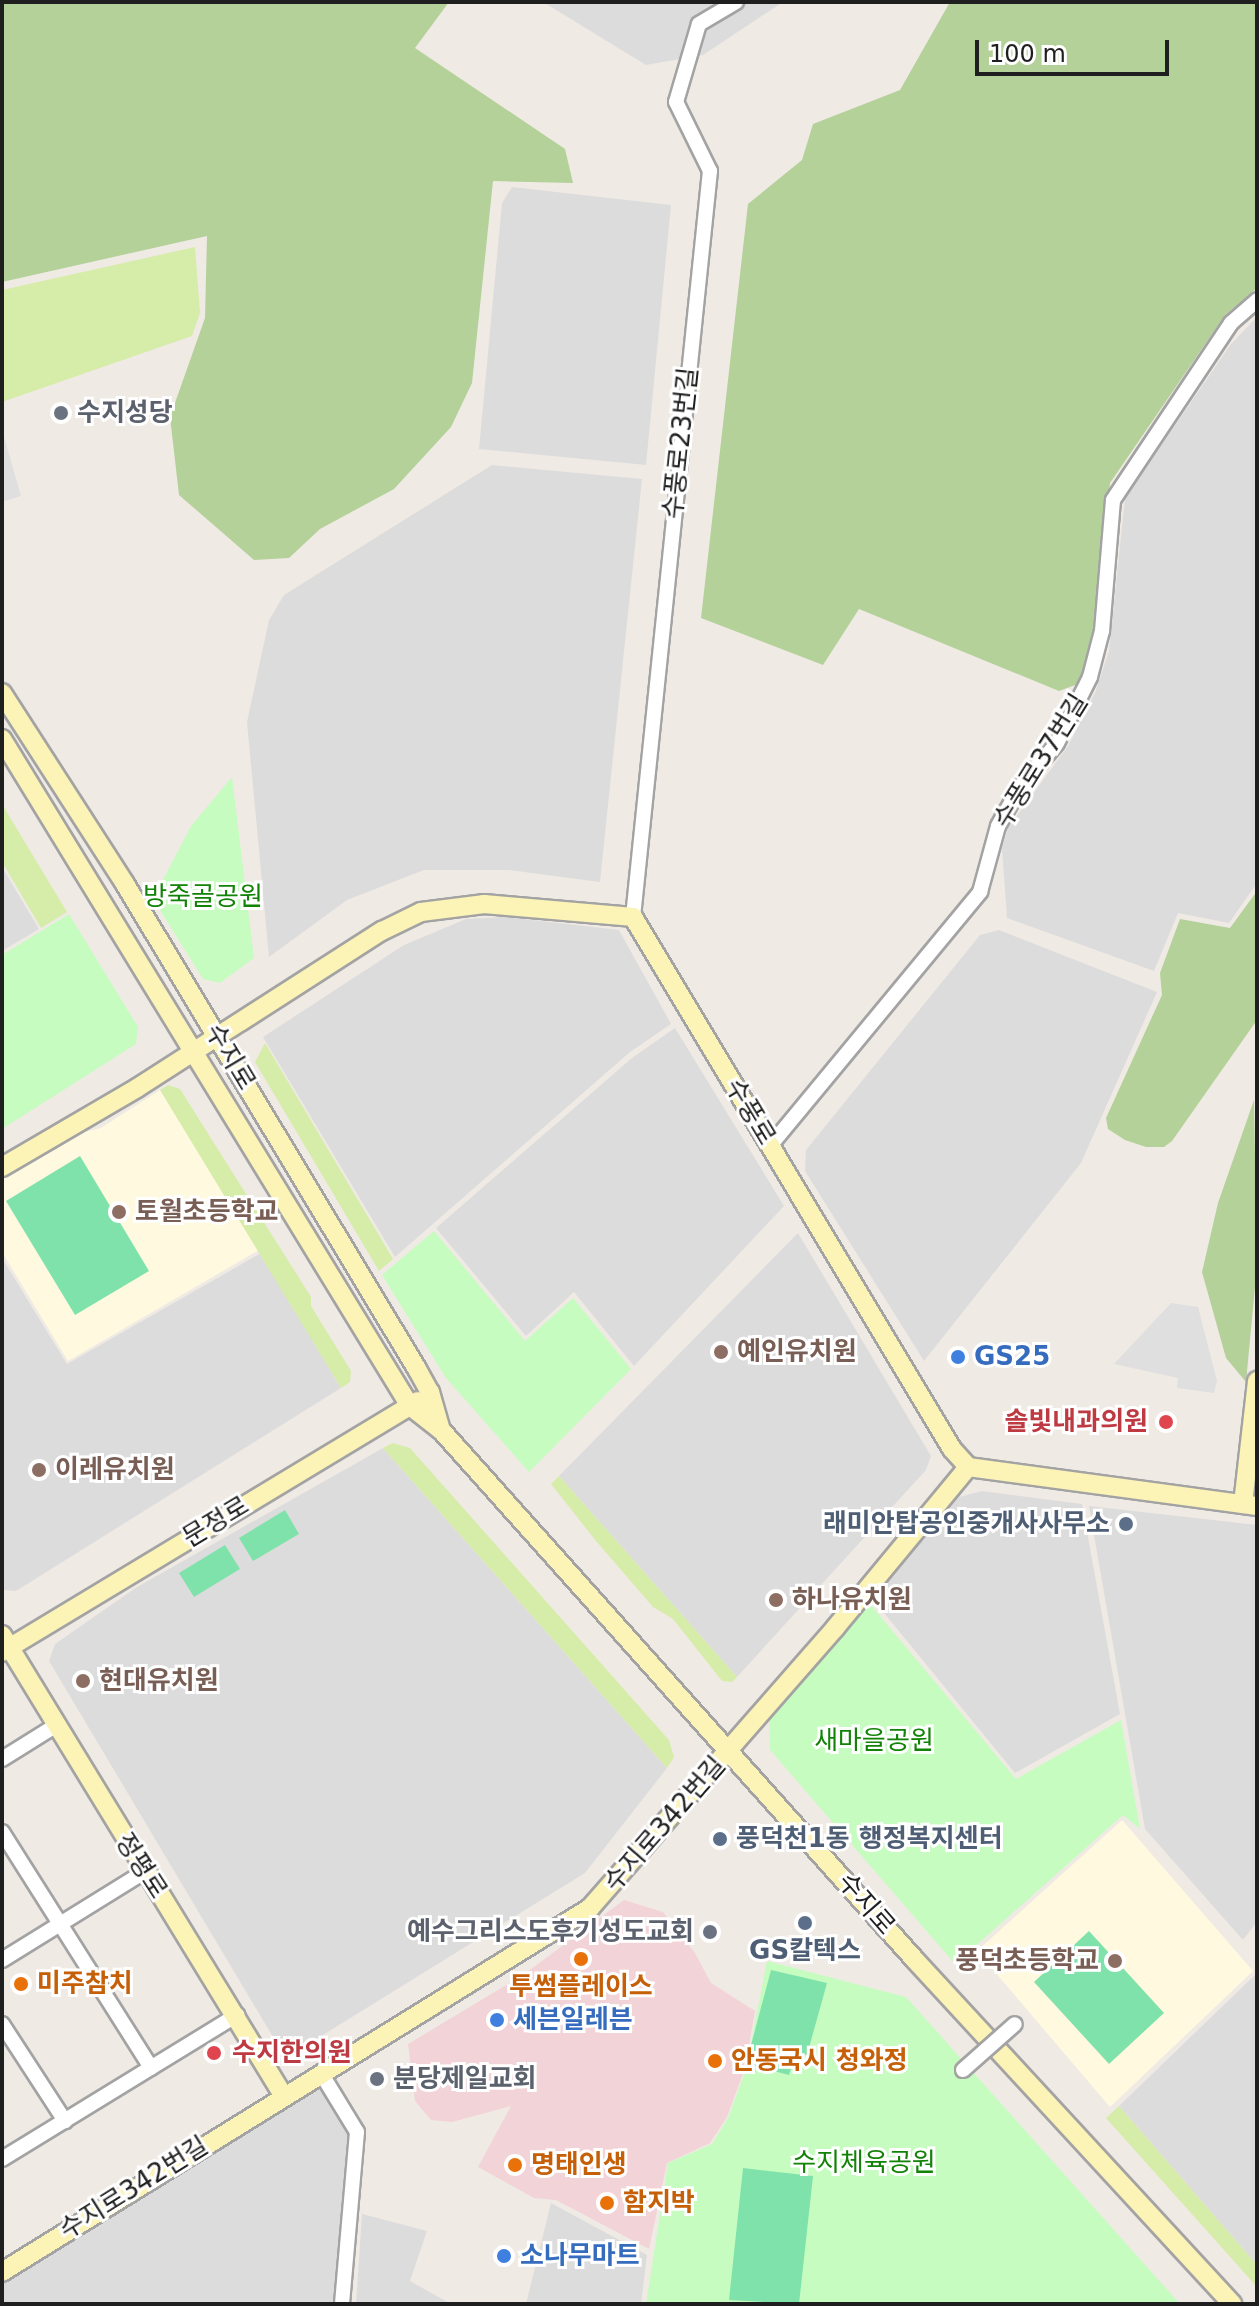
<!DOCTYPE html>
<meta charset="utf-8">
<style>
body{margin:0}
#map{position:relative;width:1259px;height:2306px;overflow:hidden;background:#f0eae5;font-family:"DejaVu Sans","Noto Sans KR",sans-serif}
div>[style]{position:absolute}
.residential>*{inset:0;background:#dddcdc}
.commercial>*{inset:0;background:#f2d3d7}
.education>*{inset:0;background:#fff9df}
.grass>*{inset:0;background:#d6eca9}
.forest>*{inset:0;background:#b3d198}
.park>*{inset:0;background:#c6fcc0}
.pitch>*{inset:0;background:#80e2ab}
.parking>*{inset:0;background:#dfdfdf}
.roads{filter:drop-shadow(2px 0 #a3a3a3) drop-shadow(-2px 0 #a3a3a3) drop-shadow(0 2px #a3a3a3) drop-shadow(0 -2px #a3a3a3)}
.street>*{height:14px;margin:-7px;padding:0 7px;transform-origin:7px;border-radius:7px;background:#fff}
.secondary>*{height:18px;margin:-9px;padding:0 9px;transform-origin:9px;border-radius:9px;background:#fcf3b7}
.bridges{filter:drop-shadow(2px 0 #a3a3a3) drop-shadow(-2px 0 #a3a3a3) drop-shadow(0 2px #a3a3a3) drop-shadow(0 -2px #a3a3a3)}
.street-bridge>*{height:14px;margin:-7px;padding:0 7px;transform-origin:7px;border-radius:7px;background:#fff}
.dots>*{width:22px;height:22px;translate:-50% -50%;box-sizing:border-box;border:4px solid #fff;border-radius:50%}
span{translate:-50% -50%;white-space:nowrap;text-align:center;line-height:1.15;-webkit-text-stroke:6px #fff;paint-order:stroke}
.worship-label{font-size:26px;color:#5b616d;font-weight:700}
.left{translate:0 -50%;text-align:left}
.right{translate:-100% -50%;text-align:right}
.street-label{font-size:26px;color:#1f1f1f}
.park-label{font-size:26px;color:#128307}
.education-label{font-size:26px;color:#785e54;font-weight:700}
.shop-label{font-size:26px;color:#366cbe;font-weight:700}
.health-label{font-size:26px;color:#be3a42;font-weight:700}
.service-label{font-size:26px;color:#4e5e75;font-weight:700}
.food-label{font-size:26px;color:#c56008;font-weight:700}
.frame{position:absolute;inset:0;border:4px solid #1f1f1f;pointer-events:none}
.scale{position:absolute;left:975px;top:40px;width:194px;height:36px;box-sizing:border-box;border:4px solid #1f1f1f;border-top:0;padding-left:10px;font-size:24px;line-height:28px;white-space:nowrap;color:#1f1f1f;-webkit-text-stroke:6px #fff;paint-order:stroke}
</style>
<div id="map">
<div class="residential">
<div style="clip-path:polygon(543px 2px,783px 2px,703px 55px,646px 65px)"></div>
<div style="clip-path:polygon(512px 187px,671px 205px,646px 465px,479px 449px,502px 203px)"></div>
<div style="clip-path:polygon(1257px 317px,1257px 883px,1229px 923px,1178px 913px,1154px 971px,1007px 918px,1002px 849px,1008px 828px,1068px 746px,1095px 693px,1109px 651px,1125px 498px,1231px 344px)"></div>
<div style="clip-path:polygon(492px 465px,642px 479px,600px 882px,509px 870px,424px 870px,347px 900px,269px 957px,247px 722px,269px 620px,284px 595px)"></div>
<div style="clip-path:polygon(2px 867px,39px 929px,2px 951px)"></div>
<div style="clip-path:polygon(505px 917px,619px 930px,671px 1024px,630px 1052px,395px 1257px,263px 1037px,404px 945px,466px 919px)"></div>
<div style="clip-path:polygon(999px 930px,1157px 992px,1081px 1163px,924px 1361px,805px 1171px,806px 1150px,980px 935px)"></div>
<div style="clip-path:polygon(675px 1028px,784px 1206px,634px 1366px,574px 1292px,526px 1336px,436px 1228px,632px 1058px)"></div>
<div style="clip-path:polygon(798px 1233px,931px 1456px,926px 1470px,737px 1677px,559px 1476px)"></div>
<div style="clip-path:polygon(261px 1253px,341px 1388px,16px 1591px,2px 1590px,2px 1258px,67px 1364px)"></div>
<div style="clip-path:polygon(383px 1448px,667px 1768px,585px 1873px,297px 2051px,279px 2047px,49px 1661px,55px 1644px,137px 1587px)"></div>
<div style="clip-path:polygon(982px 1491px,1082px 1504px,1120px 1714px,1015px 1773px,871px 1597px,959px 1497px)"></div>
<div style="clip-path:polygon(1089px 1506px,1257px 1525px,1257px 1922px,1243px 1940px,1145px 1829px)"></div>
<div style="clip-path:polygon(1257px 1973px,1257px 2265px,1119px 2106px)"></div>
<div style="clip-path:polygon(314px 2084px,322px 2088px,349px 2133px,335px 2304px,2px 2304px,2px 2278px)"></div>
<div style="clip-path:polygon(551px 2203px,647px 2255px,641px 2304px,526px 2304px)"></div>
<div style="clip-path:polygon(362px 2214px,427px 2231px,410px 2281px,451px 2304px,356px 2304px)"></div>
</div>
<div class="commercial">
<div style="clip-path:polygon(624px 1900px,663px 1912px,695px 1953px,711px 1983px,755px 2011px,745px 2068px,727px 2117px,710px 2143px,667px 2163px,649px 2249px,556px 2200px,534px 2198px,478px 2167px,511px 2106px,452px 2122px,431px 2120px,415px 2101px,408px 2044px,523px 1975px)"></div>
</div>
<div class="education">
<div style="clip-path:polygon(160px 1090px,259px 1250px,68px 1361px,2px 1252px,2px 1175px,71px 1135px,101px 1128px)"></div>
<div style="clip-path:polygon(1122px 1820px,1253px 1971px,1110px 2107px,977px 1951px)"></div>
</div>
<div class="grass">
<div style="clip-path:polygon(195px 247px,200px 313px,192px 336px,2px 402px,2px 290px)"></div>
<div style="clip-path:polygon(2px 804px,67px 912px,41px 928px,2px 862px)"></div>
<div style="clip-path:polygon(265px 1043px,393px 1259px,379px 1271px,255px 1062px)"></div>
<div style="clip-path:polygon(168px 1085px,180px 1089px,311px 1297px,311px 1306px,351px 1371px,350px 1382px,341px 1388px,160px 1090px)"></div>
<div style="clip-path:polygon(393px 1443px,410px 1448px,669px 1740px,674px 1757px,667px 1768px,383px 1448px)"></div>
<div style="clip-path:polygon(559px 1476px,737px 1677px,732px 1682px,722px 1681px,673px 1619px,653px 1607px,596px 1541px,551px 1484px)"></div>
<div style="clip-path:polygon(1119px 2106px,1257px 2265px,1257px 2287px,1106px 2118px)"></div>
</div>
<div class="forest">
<div style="clip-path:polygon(2px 2px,449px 2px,415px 48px,565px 149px,573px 183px,493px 181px,472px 383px,451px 427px,394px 489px,320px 529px,289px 558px,254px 560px,179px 495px,170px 417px,205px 318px,207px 236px,2px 282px)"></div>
<div style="clip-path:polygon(950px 2px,1257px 2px,1257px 288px,1225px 315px,1110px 483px,1093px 638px,1078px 684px,1059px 691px,859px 609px,823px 665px,701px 618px,748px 204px,802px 160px,813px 124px,900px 90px)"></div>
<div style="clip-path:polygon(1257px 891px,1257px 1020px,1172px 1141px,1164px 1147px,1146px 1147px,1125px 1140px,1108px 1129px,1106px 1118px,1162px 995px,1160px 973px,1180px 919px,1230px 928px)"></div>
<div style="clip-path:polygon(1254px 1100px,1257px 1266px,1246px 1382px,1226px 1358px,1202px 1272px,1218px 1203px)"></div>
</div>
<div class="park">
<div style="clip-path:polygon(232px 777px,254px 958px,220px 983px,203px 979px,153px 899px,191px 826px)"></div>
<div style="clip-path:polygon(69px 914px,138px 1027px,136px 1044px,2px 1129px,2px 955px)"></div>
<div style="clip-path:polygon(434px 1231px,525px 1341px,573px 1298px,631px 1369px,529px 1472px,446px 1378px,382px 1275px)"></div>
<div style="clip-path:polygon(870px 1604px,1016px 1779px,1121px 1720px,1140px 1829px,1123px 1815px,955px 1964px,770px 1750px,769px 1719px)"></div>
<div style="clip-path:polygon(767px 1961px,906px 1997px,1180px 2304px,646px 2304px,668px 2163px,712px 2144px,728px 2118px,746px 2069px)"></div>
</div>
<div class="pitch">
<div style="clip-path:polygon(80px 1156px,149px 1271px,75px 1315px,6px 1201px)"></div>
<div style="clip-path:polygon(285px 1510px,299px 1534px,253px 1561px,239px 1538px)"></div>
<div style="clip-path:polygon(225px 1545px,240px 1569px,194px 1597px,179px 1573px)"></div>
<div style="clip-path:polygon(1089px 1931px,1164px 2013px,1109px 2064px,1034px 1982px)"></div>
<div style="clip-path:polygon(771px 1970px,827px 1983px,807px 2055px,796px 2053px,789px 2075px,746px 2064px)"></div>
<div style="clip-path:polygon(743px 2168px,813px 2176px,799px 2304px,729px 2300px)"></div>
</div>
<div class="parking">
<div style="clip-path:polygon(2px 430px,21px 496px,2px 502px)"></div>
<div style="clip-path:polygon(1171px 1303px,1198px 1307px,1217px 1381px,1214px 1393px,1177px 1388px,1178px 1378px,1114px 1364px)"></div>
</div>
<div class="roads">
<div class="street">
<div style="left:633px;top:917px;width:750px;rotate:-84.11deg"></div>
<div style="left:710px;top:171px;width:77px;rotate:-116.2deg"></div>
<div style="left:676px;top:102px;width:81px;rotate:-73.6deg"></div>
<div style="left:699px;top:24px;width:43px;rotate:-30.7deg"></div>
<div style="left:770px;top:1146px;width:330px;rotate:-50.4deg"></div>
<div style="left:980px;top:892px;width:68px;rotate:-74.7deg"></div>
<div style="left:998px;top:826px;width:45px;rotate:-60.6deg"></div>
<div style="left:1020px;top:787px;width:57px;rotate:-49.9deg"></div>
<div style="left:1057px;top:743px;width:74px;rotate:-63.4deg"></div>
<div style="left:1090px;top:677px;width:48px;rotate:-75.4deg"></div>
<div style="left:1102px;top:631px;width:131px;rotate:-85.2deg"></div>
<div style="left:1113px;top:500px;width:213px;rotate:-56.3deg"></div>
<div style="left:1231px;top:323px;width:35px;rotate:-41deg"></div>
<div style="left:2px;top:1759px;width:62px;rotate:-31.9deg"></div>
<div style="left:2px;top:1832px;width:279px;rotate:57.7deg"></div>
<div style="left:2px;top:1960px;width:167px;rotate:-31.8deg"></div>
<div style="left:2px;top:2024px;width:116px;rotate:57deg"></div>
<div style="left:321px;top:2073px;width:69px;rotate:58.6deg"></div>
<div style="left:357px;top:2132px;width:173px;rotate:95deg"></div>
<div style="left:2px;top:2159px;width:276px;rotate:-31.5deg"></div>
</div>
<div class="secondary">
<div style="left:2px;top:693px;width:227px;rotate:57.2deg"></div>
<div style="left:125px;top:884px;width:566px;rotate:58.95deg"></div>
<div style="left:417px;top:1369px;width:26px;rotate:61deg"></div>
<div style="left:430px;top:1392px;width:40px;rotate:74deg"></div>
<div style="left:2px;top:739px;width:782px;rotate:58.55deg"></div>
<div style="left:410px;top:1406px;width:39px;rotate:38deg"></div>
<div style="left:441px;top:1430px;width:711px;rotate:48.19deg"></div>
<div style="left:915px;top:1960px;width:468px;rotate:47.3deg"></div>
<div style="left:2px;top:1167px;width:156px;rotate:-30.3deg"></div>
<div style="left:137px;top:1088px;width:291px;rotate:-32.7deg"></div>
<div style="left:382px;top:931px;width:43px;rotate:-26deg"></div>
<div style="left:421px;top:912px;width:64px;rotate:-7.2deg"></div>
<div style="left:484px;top:904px;width:150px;rotate:5deg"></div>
<div style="left:633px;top:917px;width:620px;rotate:59.05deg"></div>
<div style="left:952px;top:1449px;width:24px;rotate:48deg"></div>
<div style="left:968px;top:1467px;width:292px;rotate:7.7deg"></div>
<div style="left:1243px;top:1504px;width:124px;rotate:-83.5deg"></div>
<div style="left:2px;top:1635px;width:539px;rotate:58.58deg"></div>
<div style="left:2px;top:1652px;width:486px;rotate:-31.1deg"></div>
<div style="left:2px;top:2272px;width:692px;rotate:-31.76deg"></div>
<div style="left:590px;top:1908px;width:372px;rotate:-48.8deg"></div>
<div style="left:835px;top:1628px;width:209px;rotate:-50.4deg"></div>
</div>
</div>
<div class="bridges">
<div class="street-bridge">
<div style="left:963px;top:2070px;width:69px;rotate:-41.5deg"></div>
</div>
</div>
<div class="dots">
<div style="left:61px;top:413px;background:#6b7280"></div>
<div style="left:119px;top:1212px;background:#8d6e63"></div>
<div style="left:721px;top:1352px;background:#8d6e63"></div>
<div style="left:958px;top:1357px;background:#3f7fe0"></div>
<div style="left:1166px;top:1422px;background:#e0444e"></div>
<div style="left:39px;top:1470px;background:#8d6e63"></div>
<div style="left:1126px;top:1524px;background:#5c6f8a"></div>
<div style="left:776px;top:1600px;background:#8d6e63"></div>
<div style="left:83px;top:1681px;background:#8d6e63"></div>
<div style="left:720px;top:1839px;background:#5c6f8a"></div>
<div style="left:805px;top:1923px;background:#5c6f8a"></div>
<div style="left:710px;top:1932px;background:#6b7280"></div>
<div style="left:581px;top:1959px;background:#e8710a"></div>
<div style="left:1115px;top:1961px;background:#8d6e63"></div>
<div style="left:21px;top:1984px;background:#e8710a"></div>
<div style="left:497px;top:2020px;background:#3f7fe0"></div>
<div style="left:214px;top:2053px;background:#e0444e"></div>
<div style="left:715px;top:2061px;background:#e8710a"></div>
<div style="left:377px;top:2079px;background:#6b7280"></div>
<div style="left:515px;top:2165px;background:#e8710a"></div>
<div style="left:607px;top:2203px;background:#e8710a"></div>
<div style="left:504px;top:2256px;background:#3f7fe0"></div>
</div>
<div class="worship-label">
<span class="left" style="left:77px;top:413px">수지성당</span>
<span class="right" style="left:694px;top:1932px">예수그리스도후기성도교회</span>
<span class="left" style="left:393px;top:2079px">분당제일교회</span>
</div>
<div class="street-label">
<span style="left:681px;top:443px;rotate:-84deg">수풍로23번길</span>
<span style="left:1041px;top:761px;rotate:-58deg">수풍로37번길</span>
<span style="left:230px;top:1057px;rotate:59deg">수지로</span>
<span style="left:750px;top:1112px;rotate:59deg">수풍로</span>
<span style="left:216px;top:1522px;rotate:-31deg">문정로</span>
<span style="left:665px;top:1824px;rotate:-49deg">수지로342번길</span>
<span style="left:141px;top:1866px;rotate:57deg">정평로</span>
<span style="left:866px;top:1904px;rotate:49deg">수지로</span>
<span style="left:134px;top:2188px;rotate:-32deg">수지로342번길</span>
</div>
<div class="park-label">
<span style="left:203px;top:897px">방죽골공원</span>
<span style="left:874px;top:1741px">새마을공원</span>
<span style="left:864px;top:2163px">수지체육공원</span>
</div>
<div class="education-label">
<span class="left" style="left:135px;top:1212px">토월초등학교</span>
<span class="left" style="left:737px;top:1352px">예인유치원</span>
<span class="left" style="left:55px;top:1470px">이레유치원</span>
<span class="left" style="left:792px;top:1600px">하나유치원</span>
<span class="left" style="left:99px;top:1681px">현대유치원</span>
<span class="right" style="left:1099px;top:1961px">풍덕초등학교</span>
</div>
<div class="shop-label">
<span class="left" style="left:974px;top:1357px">GS25</span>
<span class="left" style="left:513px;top:2020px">세븐일레븐</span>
<span class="left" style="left:520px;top:2256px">소나무마트</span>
</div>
<div class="health-label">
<span class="right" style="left:1148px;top:1422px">솔빛내과의원</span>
<span class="left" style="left:232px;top:2053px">수지한의원</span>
</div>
<div class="service-label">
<span class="right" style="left:1110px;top:1524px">래미안탑공인중개사사무소</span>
<span class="left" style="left:736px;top:1839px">풍덕천1동 행정복지센터</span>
<span style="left:805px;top:1951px">GS칼텍스</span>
</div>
<div class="food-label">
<span class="left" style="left:37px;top:1984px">미주참치</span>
<span style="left:581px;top:1987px">투썸플레이스</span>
<span class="left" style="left:731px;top:2061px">안동국시 청와정</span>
<span class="left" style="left:531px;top:2165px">명태인생</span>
<span class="left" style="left:623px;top:2203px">함지박</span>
</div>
<div class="frame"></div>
<div class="scale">100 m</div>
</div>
